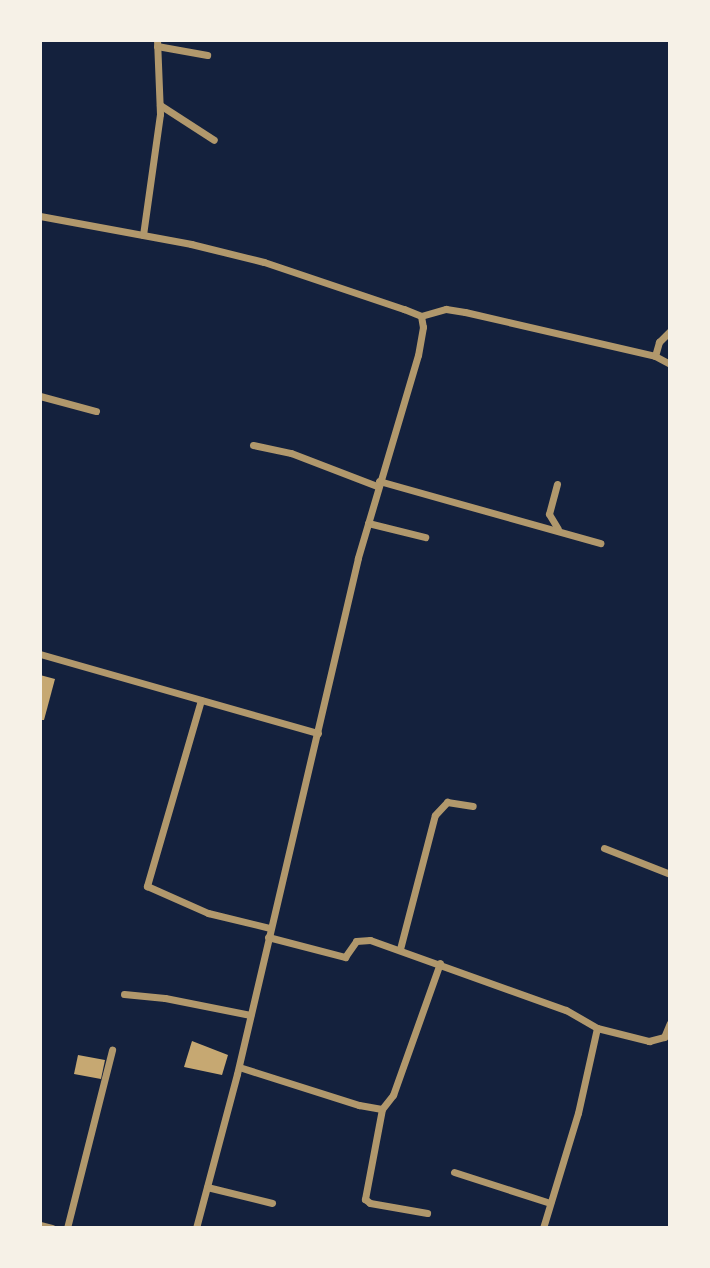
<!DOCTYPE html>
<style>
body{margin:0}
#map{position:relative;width:710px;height:1268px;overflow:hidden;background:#14213d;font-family:"PT Sans Narrow",sans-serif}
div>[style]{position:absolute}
.building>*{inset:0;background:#c6a872}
.minor>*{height:7px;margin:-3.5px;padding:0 3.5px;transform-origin:3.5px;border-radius:3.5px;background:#b1986c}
span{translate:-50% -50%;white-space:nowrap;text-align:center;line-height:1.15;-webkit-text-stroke:6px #f6f1e7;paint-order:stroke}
.frame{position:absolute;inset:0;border:42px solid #f6f1e7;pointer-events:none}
</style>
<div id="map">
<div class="building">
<div style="clip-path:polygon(40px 675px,55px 679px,44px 720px,40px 720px)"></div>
<div style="clip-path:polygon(192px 1041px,228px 1055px,222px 1075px,184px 1067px)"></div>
<div style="clip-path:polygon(78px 1055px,105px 1060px,101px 1079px,74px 1074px)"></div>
</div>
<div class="minor">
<div style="left:157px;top:46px;width:51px;rotate:10.2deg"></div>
<div style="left:160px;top:105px;width:64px;rotate:32.9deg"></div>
<div style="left:40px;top:216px;width:154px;rotate:10.5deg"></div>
<div style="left:191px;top:244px;width:75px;rotate:13.9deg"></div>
<div style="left:264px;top:262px;width:148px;rotate:18.6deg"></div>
<div style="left:404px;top:309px;width:18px;rotate:22deg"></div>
<div style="left:421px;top:316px;width:11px;rotate:80deg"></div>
<div style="left:423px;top:327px;width:28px;rotate:100deg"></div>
<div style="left:418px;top:355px;width:212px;rotate:106.5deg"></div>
<div style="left:358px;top:558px;width:530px;rotate:103.2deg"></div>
<div style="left:237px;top:1074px;width:159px;rotate:104.9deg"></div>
<div style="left:143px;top:235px;width:122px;rotate:-82deg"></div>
<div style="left:160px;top:114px;width:74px;rotate:-92.3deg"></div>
<div style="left:421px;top:316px;width:26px;rotate:-16deg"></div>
<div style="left:446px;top:309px;width:19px;rotate:9deg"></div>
<div style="left:465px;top:312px;width:195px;rotate:13deg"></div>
<div style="left:655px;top:356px;width:15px;rotate:-74deg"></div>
<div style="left:659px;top:342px;width:16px;rotate:-45deg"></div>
<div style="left:655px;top:356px;width:17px;rotate:28deg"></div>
<div style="left:40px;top:396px;width:58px;rotate:15deg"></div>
<div style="left:253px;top:445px;width:39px;rotate:12deg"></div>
<div style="left:291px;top:453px;width:92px;rotate:21deg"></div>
<div style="left:379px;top:481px;width:230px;rotate:15.7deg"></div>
<div style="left:557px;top:484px;width:31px;rotate:105deg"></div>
<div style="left:549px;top:514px;width:17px;rotate:59deg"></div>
<div style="left:368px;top:523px;width:59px;rotate:13.8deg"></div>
<div style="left:40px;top:654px;width:289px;rotate:15.9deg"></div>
<div style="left:201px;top:700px;width:194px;rotate:106.2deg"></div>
<div style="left:147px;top:886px;width:67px;rotate:23.9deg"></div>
<div style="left:208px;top:913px;width:64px;rotate:13.6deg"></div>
<div style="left:604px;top:848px;width:71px;rotate:21.5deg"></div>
<div style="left:268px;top:937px;width:80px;rotate:14.6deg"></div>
<div style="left:345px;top:957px;width:19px;rotate:-55deg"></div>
<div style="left:356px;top:941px;width:14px;rotate:-4deg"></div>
<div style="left:370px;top:940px;width:208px;rotate:19.7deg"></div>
<div style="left:566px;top:1010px;width:36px;rotate:30deg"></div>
<div style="left:597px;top:1028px;width:54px;rotate:14deg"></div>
<div style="left:649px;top:1041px;width:16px;rotate:-15deg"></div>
<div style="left:664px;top:1037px;width:15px;rotate:-67deg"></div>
<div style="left:400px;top:949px;width:138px;rotate:-75.4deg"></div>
<div style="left:435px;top:815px;width:18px;rotate:-47deg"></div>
<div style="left:447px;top:802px;width:26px;rotate:9deg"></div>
<div style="left:124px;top:994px;width:41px;rotate:5.6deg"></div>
<div style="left:165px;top:998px;width:87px;rotate:11.3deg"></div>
<div style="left:239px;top:1067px;width:126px;rotate:17.6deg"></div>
<div style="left:359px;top:1105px;width:23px;rotate:10deg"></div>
<div style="left:382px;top:1109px;width:18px;rotate:-52deg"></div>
<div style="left:393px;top:1095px;width:140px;rotate:-70.4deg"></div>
<div style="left:382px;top:1109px;width:92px;rotate:100.7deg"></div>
<div style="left:365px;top:1199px;width:6px;rotate:39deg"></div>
<div style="left:370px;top:1203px;width:58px;rotate:10deg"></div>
<div style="left:454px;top:1172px;width:101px;rotate:17.9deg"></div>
<div style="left:207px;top:1187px;width:67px;rotate:13.8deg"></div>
<div style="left:40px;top:1225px;width:12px;rotate:14deg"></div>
<div style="left:67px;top:1228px;width:184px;rotate:-75.8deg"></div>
<div style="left:543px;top:1228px;width:120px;rotate:-73.1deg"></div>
<div style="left:578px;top:1113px;width:87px;rotate:-77.4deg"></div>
</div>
<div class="frame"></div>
</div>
